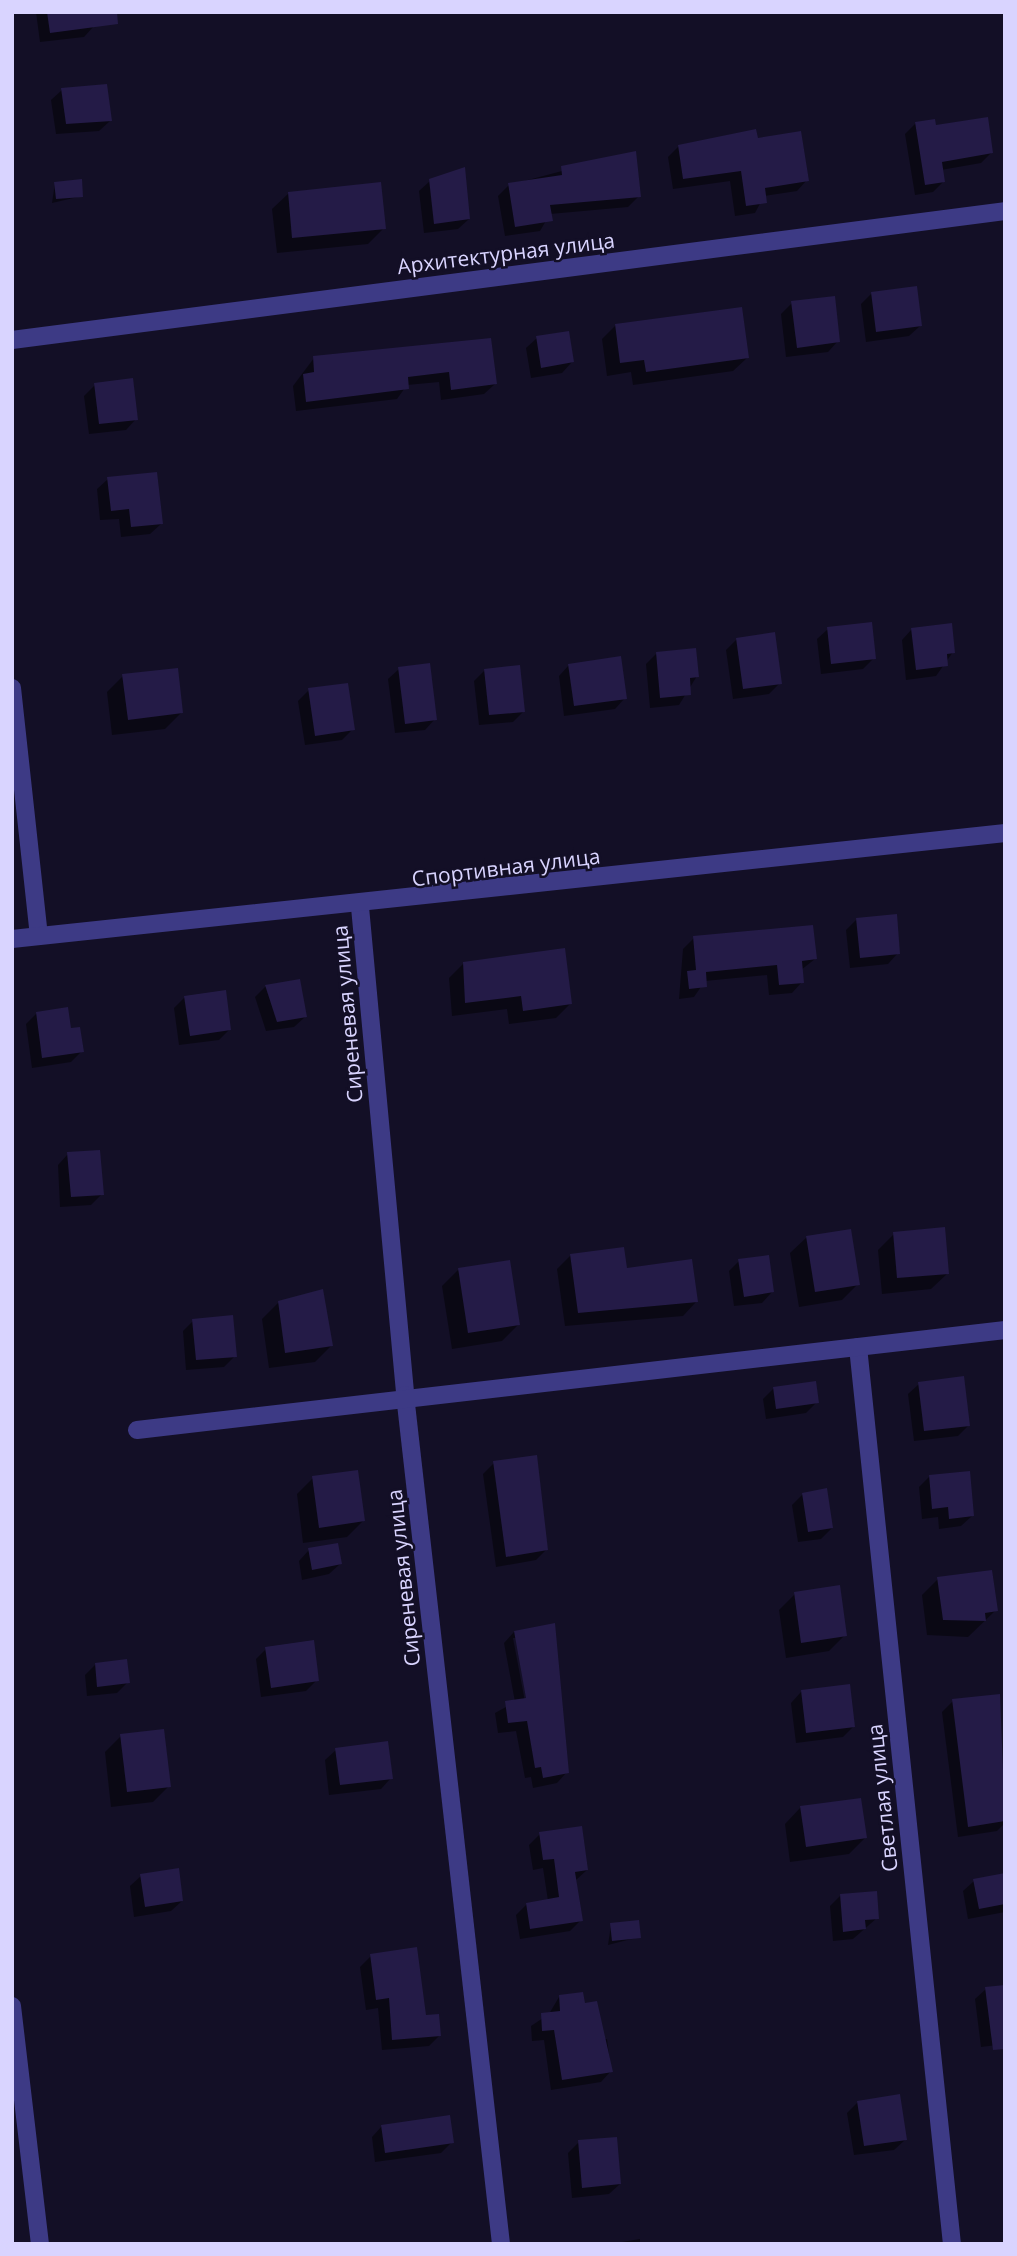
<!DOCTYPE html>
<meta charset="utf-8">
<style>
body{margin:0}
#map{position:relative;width:1017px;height:2256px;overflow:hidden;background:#130f26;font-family:"Open Sans",sans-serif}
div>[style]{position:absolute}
.shadow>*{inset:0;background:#0007}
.building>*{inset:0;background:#241b47}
.minor>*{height:18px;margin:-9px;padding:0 9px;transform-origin:9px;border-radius:9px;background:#3d3a85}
span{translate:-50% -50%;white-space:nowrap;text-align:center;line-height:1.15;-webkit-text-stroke:5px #130f26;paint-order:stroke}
.street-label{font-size:21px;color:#d9d4ff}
.frame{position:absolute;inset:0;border:14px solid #d9d4ff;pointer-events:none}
</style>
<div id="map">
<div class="shadow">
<div style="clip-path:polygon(36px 12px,93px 12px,94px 26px,84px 37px,40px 42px)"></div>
<div style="clip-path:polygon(62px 90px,110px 121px,99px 131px,56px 134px,51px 100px)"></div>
<div style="clip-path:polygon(916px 123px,935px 127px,991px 153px,981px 163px,941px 170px,943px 182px,933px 192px,915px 195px,905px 134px)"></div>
<div style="clip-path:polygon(756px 140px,807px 180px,797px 191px,764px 196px,755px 213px,735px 216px,730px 181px,673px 189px,668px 157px,679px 146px)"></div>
<div style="clip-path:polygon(634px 152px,639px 196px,628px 207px,550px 214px,540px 231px,505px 236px,498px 196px,509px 185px)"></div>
<div style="clip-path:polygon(430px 181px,469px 219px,458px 229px,424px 233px,419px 191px)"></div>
<div style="clip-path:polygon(55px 183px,82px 196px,52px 203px)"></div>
<div style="clip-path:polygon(289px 193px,384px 228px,368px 244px,277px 253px,272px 209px)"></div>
<div style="clip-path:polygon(871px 294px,920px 326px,909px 336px,866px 342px,861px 304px)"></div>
<div style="clip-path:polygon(792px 303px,838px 341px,828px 352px,786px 357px,781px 314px)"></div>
<div style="clip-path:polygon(616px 325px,747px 358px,733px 371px,633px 385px,631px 372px,607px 376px,602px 339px)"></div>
<div style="clip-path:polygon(537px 338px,572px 362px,562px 373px,531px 378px,526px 348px)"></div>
<div style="clip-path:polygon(490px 340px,495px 384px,484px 394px,441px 400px,439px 382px,407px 385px,397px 399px,296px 411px,293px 386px,314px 358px)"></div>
<div style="clip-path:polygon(95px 385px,136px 419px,126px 430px,89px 434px,84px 396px)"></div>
<div style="clip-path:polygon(108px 479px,161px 524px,150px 534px,121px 537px,119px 519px,100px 520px,97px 489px)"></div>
<div style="clip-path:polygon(828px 629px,874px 658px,863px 669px,821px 674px,817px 639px)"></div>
<div style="clip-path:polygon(912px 629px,953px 652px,936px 676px,906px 680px,902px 640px)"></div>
<div style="clip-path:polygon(737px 639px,780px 683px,769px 694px,733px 699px,726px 650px)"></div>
<div style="clip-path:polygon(656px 654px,697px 676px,679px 705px,650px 708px,646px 664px)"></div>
<div style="clip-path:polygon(569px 665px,625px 698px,615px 709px,564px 716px,559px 676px)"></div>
<div style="clip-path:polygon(399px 669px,435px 719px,425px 730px,395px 733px,388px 679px)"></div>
<div style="clip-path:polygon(485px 670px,524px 711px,513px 722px,479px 725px,474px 681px)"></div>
<div style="clip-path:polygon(123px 676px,181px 713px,165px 729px,112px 735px,107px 692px)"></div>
<div style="clip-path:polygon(309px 690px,353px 729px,342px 740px,305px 745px,298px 701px)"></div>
<div style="clip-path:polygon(857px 919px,898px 953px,888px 964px,850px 968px,846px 930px)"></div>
<div style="clip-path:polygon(694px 938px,815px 959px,801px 970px,802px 982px,792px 993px,769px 995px,767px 975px,705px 981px,694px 997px,679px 999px,683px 949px)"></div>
<div style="clip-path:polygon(463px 964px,570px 1004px,556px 1018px,509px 1024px,507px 1009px,452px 1016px,449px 978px)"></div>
<div style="clip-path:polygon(266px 986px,305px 1017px,294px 1027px,266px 1031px,255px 997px)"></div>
<div style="clip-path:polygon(185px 997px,230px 1029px,219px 1040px,179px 1045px,174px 1008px)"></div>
<div style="clip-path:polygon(36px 1014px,69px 1030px,82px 1051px,71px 1062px,32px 1068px,26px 1024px)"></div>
<div style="clip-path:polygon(68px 1154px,102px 1194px,91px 1205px,60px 1207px,58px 1165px)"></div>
<div style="clip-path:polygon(894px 1234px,948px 1273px,931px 1289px,882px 1294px,878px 1250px)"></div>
<div style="clip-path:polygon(807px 1237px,858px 1284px,842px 1300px,799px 1307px,790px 1253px)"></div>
<div style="clip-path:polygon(571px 1255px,625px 1270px,696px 1302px,683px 1316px,565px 1326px,557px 1269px)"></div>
<div style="clip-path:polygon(739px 1261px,772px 1292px,762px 1303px,734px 1306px,729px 1271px)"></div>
<div style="clip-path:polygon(458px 1270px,518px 1325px,502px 1341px,452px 1349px,442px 1286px)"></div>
<div style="clip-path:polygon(321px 1291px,331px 1346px,315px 1362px,269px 1368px,262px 1319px,278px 1303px)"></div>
<div style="clip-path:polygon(193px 1321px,235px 1356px,224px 1367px,186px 1370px,183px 1331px)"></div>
<div style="clip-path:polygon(919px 1384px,969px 1425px,958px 1436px,914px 1441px,908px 1394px)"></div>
<div style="clip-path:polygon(774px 1388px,817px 1402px,806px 1413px,766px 1419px,763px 1399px)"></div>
<div style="clip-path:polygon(494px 1463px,547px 1549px,536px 1560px,496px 1567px,483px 1474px)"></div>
<div style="clip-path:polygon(930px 1476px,972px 1516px,961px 1526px,939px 1529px,938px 1517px,922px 1519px,919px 1487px)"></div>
<div style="clip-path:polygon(313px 1478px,363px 1521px,347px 1537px,303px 1543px,297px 1494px)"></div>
<div style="clip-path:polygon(803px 1494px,832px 1528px,821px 1539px,798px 1542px,792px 1505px)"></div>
<div style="clip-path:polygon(309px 1550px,340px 1564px,329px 1574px,302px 1580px,299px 1561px)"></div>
<div style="clip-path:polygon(938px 1579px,996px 1610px,968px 1637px,927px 1635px,922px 1595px)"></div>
<div style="clip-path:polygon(795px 1594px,845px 1635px,829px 1651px,786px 1658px,779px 1610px)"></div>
<div style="clip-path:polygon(evenodd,553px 1625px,567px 1772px,557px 1783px,533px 1788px,531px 1777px,525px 1778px,516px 1731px,498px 1733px,495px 1713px,515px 1702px,504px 1643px,514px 1632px,553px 1625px,513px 1638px,517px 1638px,529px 1707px,526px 1707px,513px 1638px)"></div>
<div style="clip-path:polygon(266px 1649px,317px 1680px,306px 1691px,261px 1697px,256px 1659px)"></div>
<div style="clip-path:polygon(96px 1664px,128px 1682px,117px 1693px,87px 1696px,85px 1675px)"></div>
<div style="clip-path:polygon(801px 1692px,854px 1726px,843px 1737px,796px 1743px,791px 1703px)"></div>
<div style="clip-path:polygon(998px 1696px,1005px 1823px,997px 1831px,958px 1837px,942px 1712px,953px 1701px)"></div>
<div style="clip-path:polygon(121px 1736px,169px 1786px,153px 1802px,111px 1807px,105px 1752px)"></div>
<div style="clip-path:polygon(336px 1750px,391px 1778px,381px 1789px,329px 1795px,325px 1760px)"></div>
<div style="clip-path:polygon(801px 1807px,865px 1838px,849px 1854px,790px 1862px,785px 1824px)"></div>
<div style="clip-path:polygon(540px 1834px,587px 1870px,576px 1880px,581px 1920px,570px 1931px,520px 1939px,516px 1915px,527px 1904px,548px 1901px,543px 1868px,533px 1870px,529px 1845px)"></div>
<div style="clip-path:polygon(1005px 1875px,1005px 1912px,968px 1919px,963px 1891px,974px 1881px)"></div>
<div style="clip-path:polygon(141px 1876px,182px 1901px,171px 1911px,134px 1917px,130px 1886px)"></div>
<div style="clip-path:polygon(841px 1895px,877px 1918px,853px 1939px,833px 1941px,830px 1906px)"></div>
<div style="clip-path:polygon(611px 1925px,639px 1937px,608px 1945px)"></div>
<div style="clip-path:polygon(371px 1956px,440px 2035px,429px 2046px,382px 2050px,378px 2008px,366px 2010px,360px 1967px)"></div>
<div style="clip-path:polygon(986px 1989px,1005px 2044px,981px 2047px,975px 1999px)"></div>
<div style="clip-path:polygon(559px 1997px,583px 2005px,600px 2040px,607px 2039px,611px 2071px,601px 2082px,551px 2090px,544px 2040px,532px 2041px,531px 2026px,549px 2014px)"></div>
<div style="clip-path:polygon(858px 2102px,905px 2140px,894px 2150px,854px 2155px,847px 2113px)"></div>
<div style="clip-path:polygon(382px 2126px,452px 2142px,441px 2153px,375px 2162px,372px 2137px)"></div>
<div style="clip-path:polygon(579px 2142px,620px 2184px,609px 2194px,572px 2198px,568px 2153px)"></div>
<div style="clip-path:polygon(640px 2239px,640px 2244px,610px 2244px)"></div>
</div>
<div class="building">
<div style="clip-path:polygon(47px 12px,117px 12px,118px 24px,50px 33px)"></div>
<div style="clip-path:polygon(107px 84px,112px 121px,66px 124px,61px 88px)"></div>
<div style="clip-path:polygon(988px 117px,993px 153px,942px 162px,945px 182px,925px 185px,915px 122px,935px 119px,936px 125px)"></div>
<div style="clip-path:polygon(756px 129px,758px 138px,801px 131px,809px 181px,765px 188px,767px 203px,746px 206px,741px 171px,683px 179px,678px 145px)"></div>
<div style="clip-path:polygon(636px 151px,641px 197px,550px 205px,553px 221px,515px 227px,508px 183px,562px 175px,561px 166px)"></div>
<div style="clip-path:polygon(465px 167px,470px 219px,434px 224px,429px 179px)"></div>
<div style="clip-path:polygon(82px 179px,83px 197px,56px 199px,54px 182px)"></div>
<div style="clip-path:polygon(381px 182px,386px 229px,292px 238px,288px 192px)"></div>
<div style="clip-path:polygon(917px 286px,922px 326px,876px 332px,871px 292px)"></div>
<div style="clip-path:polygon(835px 296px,840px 342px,797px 348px,791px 301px)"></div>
<div style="clip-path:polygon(742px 307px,749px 358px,646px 372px,644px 360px,620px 363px,615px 324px)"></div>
<div style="clip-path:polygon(569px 331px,574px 362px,541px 368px,536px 336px)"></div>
<div style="clip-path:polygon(491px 338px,497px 384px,451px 390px,449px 372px,408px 377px,409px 389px,306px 402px,303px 374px,314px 372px,313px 356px)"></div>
<div style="clip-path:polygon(133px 378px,138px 420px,99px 424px,94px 383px)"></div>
<div style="clip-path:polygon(157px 472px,163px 524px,131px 527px,129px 509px,111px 511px,107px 477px)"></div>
<div style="clip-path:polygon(872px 622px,876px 659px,831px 664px,827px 627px)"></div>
<div style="clip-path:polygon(952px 623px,955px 653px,947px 654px,948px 666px,916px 670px,911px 628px)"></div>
<div style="clip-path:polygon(775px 632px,782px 684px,743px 689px,736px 638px)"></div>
<div style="clip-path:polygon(696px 648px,699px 677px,690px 678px,691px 695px,660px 698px,656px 652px)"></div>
<div style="clip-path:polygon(621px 656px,627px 699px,574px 706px,568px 664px)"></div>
<div style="clip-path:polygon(430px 663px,437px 720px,405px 724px,398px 667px)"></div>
<div style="clip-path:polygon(520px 665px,525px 712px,489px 715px,484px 669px)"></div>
<div style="clip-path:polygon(178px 668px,183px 713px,128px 720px,122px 674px)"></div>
<div style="clip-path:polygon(348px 683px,355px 730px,315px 736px,308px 688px)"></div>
<div style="clip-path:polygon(897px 914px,900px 954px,860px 958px,856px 918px)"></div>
<div style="clip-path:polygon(813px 925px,817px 959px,802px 961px,804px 983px,779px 985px,777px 965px,706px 972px,707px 987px,689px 989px,687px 971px,696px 970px,693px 936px)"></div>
<div style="clip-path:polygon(565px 948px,572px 1004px,523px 1011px,521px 996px,465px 1003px,463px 962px)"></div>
<div style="clip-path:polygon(300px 979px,307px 1017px,277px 1022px,265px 985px)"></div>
<div style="clip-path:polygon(226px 990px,231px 1030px,190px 1036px,184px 996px)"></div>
<div style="clip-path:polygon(68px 1007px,71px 1028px,80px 1027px,84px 1052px,42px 1058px,36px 1012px)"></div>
<div style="clip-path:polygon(100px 1150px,104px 1195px,71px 1197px,67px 1152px)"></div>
<div style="clip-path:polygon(945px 1227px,949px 1274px,897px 1278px,893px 1232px)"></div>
<div style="clip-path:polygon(851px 1229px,860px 1285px,815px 1292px,806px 1236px)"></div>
<div style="clip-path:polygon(624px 1247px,627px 1268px,692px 1259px,698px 1302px,578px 1313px,570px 1254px)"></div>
<div style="clip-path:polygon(769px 1255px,774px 1292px,744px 1297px,738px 1259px)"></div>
<div style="clip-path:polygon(510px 1260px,520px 1325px,468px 1333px,458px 1268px)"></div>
<div style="clip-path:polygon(323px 1289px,333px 1346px,285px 1353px,278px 1301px)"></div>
<div style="clip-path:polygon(233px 1315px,237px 1357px,196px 1360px,192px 1319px)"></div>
<div style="clip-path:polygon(964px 1376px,970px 1426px,924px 1431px,918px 1382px)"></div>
<div style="clip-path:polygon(816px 1381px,819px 1403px,776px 1409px,773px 1387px)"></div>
<div style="clip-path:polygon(537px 1455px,548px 1550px,506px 1557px,493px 1461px)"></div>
<div style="clip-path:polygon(358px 1470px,365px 1521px,319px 1528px,312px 1476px)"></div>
<div style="clip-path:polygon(970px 1471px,974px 1516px,949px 1519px,948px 1507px,932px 1509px,929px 1475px)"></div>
<div style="clip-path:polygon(827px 1488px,833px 1528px,808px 1532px,802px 1493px)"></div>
<div style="clip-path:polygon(338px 1543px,342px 1564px,312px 1570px,308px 1548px)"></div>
<div style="clip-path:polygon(992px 1570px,998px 1611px,985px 1613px,986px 1621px,943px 1620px,937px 1577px)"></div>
<div style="clip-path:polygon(840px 1585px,847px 1636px,801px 1643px,794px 1592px)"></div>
<div style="clip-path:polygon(555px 1623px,569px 1773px,543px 1778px,541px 1767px,535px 1768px,527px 1721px,508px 1723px,505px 1701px,526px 1698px,514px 1631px)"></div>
<div style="clip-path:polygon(314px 1640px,319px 1681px,271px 1688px,265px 1647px)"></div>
<div style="clip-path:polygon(127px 1659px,130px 1683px,97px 1687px,95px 1663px)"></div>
<div style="clip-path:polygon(850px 1684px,855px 1727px,806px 1733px,801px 1690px)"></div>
<div style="clip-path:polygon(1000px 1694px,1005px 1821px,968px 1827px,952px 1699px)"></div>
<div style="clip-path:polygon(164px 1729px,171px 1787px,127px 1792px,120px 1734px)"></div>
<div style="clip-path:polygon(388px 1741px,393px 1779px,340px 1785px,335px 1748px)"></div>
<div style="clip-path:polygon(861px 1798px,867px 1838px,806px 1847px,800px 1806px)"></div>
<div style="clip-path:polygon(582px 1826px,588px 1870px,575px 1872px,583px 1921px,530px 1929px,526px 1903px,559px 1897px,554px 1859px,543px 1860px,539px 1832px)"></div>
<div style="clip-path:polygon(179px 1868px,183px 1901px,145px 1907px,140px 1874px)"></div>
<div style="clip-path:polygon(1005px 1873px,1005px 1904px,979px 1909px,973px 1879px)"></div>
<div style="clip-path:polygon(877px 1891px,879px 1919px,865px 1920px,866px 1929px,843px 1932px,840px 1894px)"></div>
<div style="clip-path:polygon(639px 1920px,641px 1938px,612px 1941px,610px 1923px)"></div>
<div style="clip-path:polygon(417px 1947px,426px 2015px,439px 2014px,441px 2036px,392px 2040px,389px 1998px,376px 2000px,370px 1954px)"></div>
<div style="clip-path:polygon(1005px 1985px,1005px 2049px,993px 2050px,985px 1987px)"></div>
<div style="clip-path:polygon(583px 1992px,585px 2003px,597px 2001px,613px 2072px,562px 2080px,554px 2030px,542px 2031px,541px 2013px,560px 2011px,559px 1995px)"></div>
<div style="clip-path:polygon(900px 2094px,907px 2140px,864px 2146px,857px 2101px)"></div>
<div style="clip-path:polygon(450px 2115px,454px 2143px,385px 2153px,381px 2125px)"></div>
<div style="clip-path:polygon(617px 2137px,621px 2184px,582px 2188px,578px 2140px)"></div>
</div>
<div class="minor">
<div style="left:12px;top:340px;width:1001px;rotate:-7.4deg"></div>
<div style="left:12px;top:688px;width:249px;rotate:83.8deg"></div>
<div style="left:360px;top:907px;width:490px;rotate:84.7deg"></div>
<div style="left:405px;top:1395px;width:854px;rotate:83.55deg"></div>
<div style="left:12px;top:939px;width:999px;rotate:-6.09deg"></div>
<div style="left:858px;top:1347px;width:902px;rotate:84.02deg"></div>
<div style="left:137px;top:1430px;width:874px;rotate:-6.57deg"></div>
<div style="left:12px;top:2006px;width:240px;rotate:83.3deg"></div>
</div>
<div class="street-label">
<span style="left:506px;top:253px;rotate:-7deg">Архитектурная улица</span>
<span style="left:506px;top:867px;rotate:-7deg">Спортивная улица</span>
<span style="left:347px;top:1014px;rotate:-95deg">Сиреневая улица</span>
<span style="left:403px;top:1578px;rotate:-96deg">Сиреневая улица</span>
<span style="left:882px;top:1798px;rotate:-96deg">Светлая улица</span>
</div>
<div class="frame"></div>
</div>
